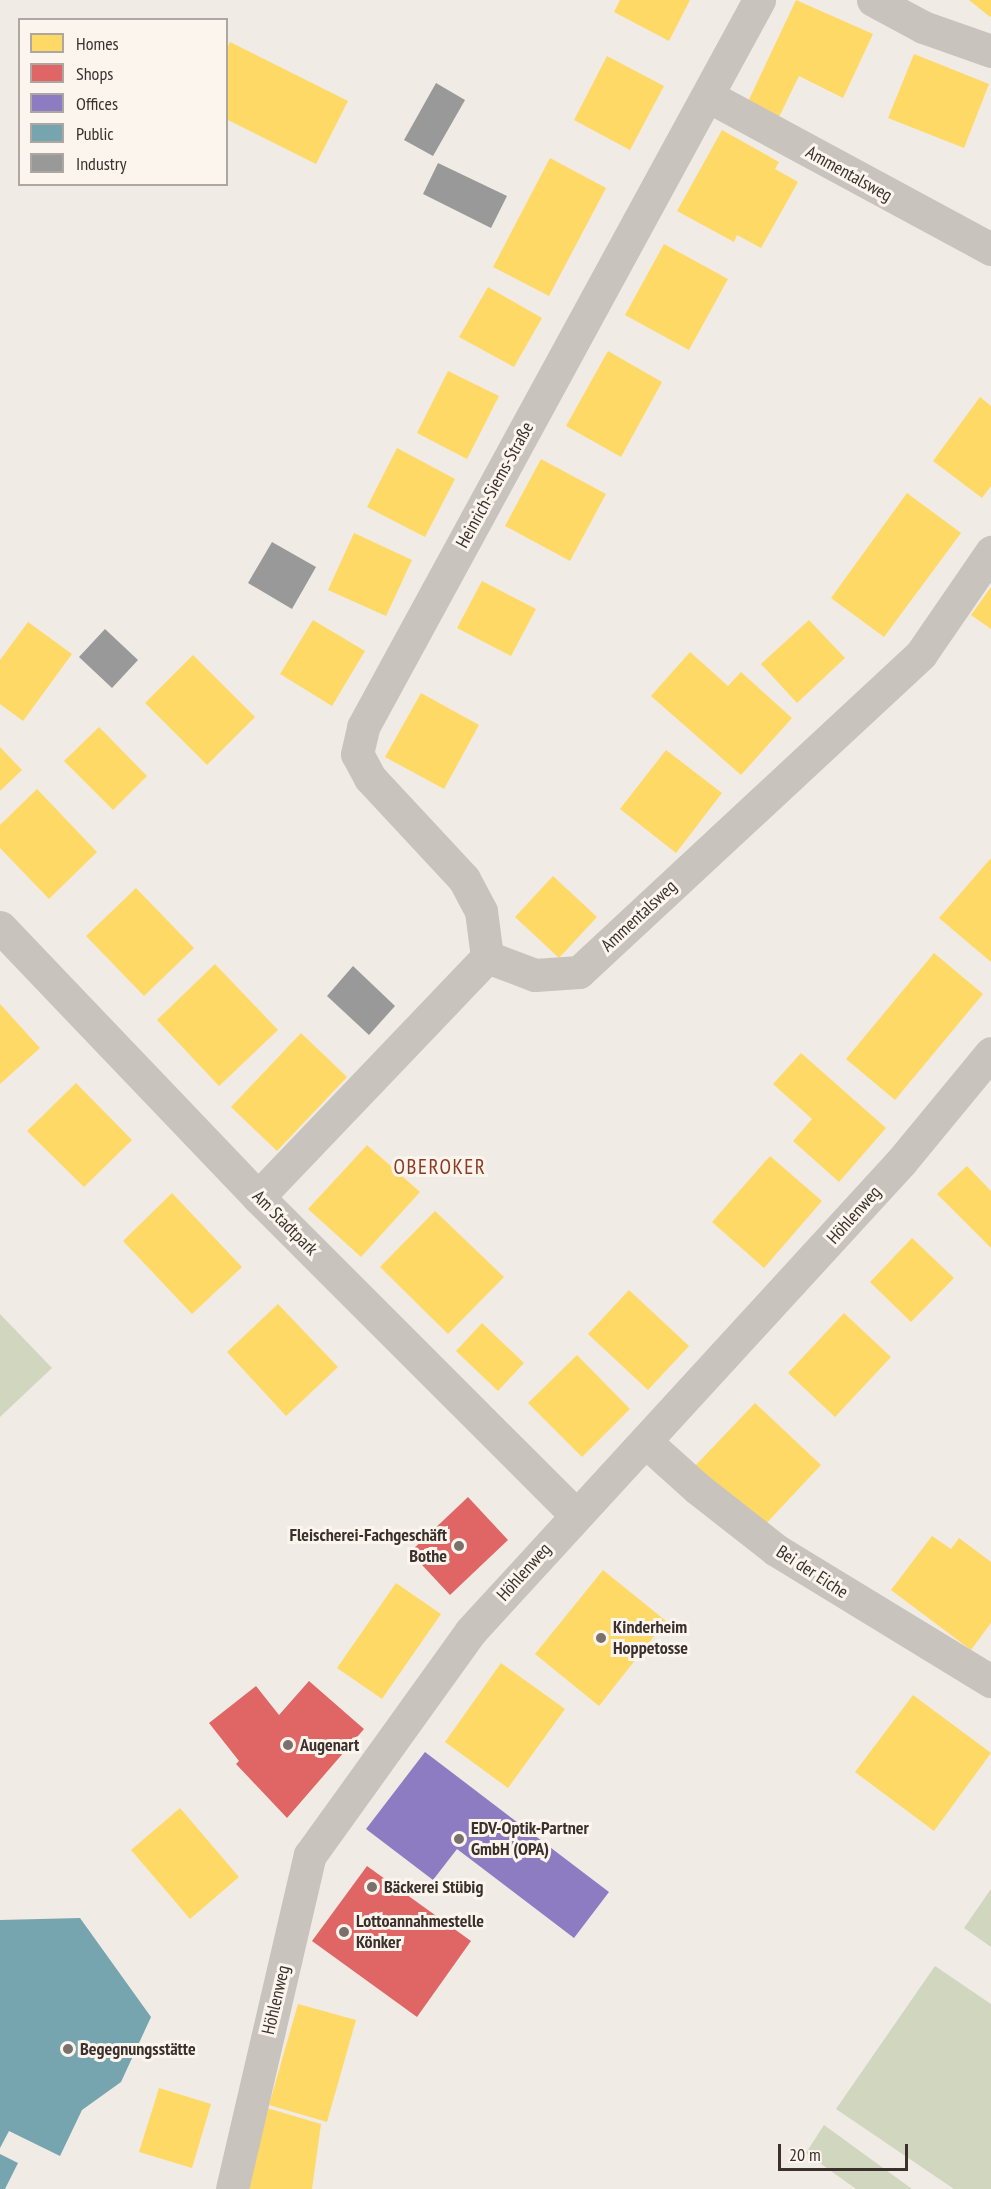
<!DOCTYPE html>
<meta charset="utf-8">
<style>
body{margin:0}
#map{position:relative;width:991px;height:2189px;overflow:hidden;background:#f0ebe5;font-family:"PT Sans Narrow",sans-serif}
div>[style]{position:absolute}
.green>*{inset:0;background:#d1d6bf}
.homes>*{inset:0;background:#ffd966}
.shops>*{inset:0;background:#e06666}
.offices>*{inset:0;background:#8e7cc3}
.public>*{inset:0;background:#76a5af}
.industry>*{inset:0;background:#999}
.minor>*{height:33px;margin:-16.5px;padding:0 16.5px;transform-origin:16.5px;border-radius:16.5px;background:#c9c3be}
.dots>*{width:16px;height:16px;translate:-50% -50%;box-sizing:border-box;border:3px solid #fbf5ee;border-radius:50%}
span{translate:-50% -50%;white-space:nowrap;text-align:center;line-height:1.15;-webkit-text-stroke:6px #fbf5ee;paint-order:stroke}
.street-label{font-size:18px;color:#3b302b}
.poi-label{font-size:18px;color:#3b302b;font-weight:700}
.right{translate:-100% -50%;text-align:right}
.left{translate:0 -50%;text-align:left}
.quarter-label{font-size:21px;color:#8c3b22;letter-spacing:1.5px}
.legend{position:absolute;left:18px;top:18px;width:210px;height:168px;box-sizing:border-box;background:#fbf5ee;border:2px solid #aea6a0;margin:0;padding:8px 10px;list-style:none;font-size:18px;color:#3b302b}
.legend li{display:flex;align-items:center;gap:12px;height:30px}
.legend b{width:30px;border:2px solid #aea6a0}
.scale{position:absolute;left:778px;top:2144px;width:130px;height:27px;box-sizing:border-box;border:3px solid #3b302b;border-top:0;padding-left:8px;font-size:18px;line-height:21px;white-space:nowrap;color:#3b302b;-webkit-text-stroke:4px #fbf5ee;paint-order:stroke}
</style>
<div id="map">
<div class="green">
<div style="clip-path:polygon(0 1314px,52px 1368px,0 1417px)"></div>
<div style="clip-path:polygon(991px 1889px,991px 1947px,964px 1928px)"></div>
<div style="clip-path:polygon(935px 1966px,991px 2004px,991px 2189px,954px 2189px,836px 2109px)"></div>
<div style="clip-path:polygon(824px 2125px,912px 2189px,856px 2189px,806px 2153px)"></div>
</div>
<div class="homes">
<div style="clip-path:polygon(620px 0,690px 0,669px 41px,614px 12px)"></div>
<div style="clip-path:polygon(796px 0,873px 34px,843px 98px,799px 76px,777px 121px,746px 106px)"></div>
<div style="clip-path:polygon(969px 0,991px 0,991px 16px,990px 17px)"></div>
<div style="clip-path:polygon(230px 42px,348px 101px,316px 164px,226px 119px,226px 50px)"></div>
<div style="clip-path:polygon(914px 54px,989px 84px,964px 148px,888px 118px)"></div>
<div style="clip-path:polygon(607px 56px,664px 86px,630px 150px,574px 120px)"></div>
<div style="clip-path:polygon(722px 130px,779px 162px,775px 169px,798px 182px,761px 248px,737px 235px,734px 242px,677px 211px)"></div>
<div style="clip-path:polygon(550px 158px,606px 188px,549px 296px,493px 267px)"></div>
<div style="clip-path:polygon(664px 244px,728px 279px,689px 350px,625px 315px)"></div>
<div style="clip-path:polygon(488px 287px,542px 318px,514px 367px,459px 337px)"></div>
<div style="clip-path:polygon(608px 351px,662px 382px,621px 457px,566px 426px)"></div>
<div style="clip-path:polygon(448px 371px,499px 396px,467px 459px,417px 433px)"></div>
<div style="clip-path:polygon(980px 397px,991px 406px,991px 486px,982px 498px,933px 461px)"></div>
<div style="clip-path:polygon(397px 448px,455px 479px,425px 537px,367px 507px)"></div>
<div style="clip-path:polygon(541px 459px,606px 494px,570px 561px,505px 526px)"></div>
<div style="clip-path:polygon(907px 493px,961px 533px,884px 637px,831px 598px)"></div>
<div style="clip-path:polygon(354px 533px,412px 560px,386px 616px,328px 590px)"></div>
<div style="clip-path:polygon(482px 581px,536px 609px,511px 656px,457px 628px)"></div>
<div style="clip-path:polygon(991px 587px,991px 629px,971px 615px)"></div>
<div style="clip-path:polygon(313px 620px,365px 651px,332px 706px,280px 674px)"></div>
<div style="clip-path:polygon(809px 620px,845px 658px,797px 703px,761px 664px)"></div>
<div style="clip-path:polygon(28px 622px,72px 654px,23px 721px,0 704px,0 660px)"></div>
<div style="clip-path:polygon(690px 652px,728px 686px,741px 672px,792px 718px,741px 775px,651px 696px)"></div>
<div style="clip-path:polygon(193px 655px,255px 717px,207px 765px,145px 703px)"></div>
<div style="clip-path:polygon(421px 693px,479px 725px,444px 789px,385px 757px)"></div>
<div style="clip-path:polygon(99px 727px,147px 776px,113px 810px,64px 761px)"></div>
<div style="clip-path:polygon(0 747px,22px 770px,0 791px)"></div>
<div style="clip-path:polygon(666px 750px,722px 793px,676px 853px,620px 809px)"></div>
<div style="clip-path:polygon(37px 789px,97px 852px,49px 899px,0 848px,0 825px)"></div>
<div style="clip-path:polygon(991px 858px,991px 962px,939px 918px)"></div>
<div style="clip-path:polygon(553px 876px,597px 917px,559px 958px,515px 917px)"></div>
<div style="clip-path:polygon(136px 888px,194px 948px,144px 996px,86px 936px)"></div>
<div style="clip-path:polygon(934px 953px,983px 994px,895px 1100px,846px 1059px)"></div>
<div style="clip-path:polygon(215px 964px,278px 1030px,219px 1086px,157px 1020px)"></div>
<div style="clip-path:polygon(0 1004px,40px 1048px,0 1084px)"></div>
<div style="clip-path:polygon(301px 1033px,347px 1077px,277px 1151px,231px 1107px)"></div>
<div style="clip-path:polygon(801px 1053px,886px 1128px,839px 1182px,793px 1141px,812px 1119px,773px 1084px)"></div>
<div style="clip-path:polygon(76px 1083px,132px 1140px,84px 1187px,27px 1131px)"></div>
<div style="clip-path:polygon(367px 1145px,420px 1192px,361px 1257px,308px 1209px)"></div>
<div style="clip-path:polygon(770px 1156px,822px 1201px,764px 1268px,712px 1222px)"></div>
<div style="clip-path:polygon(967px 1166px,991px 1191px,991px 1248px,937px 1194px)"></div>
<div style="clip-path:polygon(172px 1193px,242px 1267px,192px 1314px,123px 1241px)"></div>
<div style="clip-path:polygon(435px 1211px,504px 1277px,448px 1334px,380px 1267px)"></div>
<div style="clip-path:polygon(912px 1238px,954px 1278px,911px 1322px,870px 1282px)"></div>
<div style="clip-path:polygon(629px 1290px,689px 1346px,648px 1390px,588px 1334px)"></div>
<div style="clip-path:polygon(278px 1304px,338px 1367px,286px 1416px,227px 1352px)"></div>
<div style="clip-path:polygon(844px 1313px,891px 1357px,835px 1417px,788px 1373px)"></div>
<div style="clip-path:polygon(482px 1323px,524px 1363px,498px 1391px,456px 1351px)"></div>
<div style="clip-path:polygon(577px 1355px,630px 1409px,582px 1457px,528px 1403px)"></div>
<div style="clip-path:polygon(755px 1403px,821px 1465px,761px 1529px,694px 1467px)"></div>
<div style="clip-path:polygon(932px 1536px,951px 1549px,959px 1538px,991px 1562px,991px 1623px,971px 1650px,891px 1590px)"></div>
<div style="clip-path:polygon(603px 1570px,666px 1621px,599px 1706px,535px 1654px)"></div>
<div style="clip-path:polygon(396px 1583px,441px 1614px,382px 1699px,337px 1668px)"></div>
<div style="clip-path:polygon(501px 1663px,565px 1709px,508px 1788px,445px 1742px)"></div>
<div style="clip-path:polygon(913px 1695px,991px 1753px,934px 1831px,855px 1772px)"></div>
<div style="clip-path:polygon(180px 1808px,239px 1877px,190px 1919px,131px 1850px)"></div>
<div style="clip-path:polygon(298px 2004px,356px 2020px,327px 2122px,269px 2105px)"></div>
<div style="clip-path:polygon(159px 2088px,211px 2104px,192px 2168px,139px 2152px)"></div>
<div style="clip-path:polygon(267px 2108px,321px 2124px,312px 2189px,249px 2189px)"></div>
</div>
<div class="shops">
<div style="clip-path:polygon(468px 1497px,508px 1540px,450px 1595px,410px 1552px)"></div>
<div style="clip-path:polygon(309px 1681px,364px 1729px,287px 1818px,236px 1764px,239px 1761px,209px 1723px,256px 1686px,279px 1715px)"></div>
<div style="clip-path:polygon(367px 1866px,471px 1941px,417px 2017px,312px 1941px)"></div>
</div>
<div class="offices">
<div style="clip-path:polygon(425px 1752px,609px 1892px,574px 1938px,457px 1849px,433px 1880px,366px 1829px)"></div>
</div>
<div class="public">
<div style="clip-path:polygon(80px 1918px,151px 2017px,121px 2082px,82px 2110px,60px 2156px,9px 2131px,0 2148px,0 1920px)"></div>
<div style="clip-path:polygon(0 2154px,18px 2163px,5px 2189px,0 2189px)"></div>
</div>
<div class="industry">
<div style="clip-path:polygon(436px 83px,465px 100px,433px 156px,404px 140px)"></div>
<div style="clip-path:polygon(438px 163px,507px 196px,491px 228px,423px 194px)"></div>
<div style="clip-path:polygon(272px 542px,316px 567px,292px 609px,248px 583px)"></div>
<div style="clip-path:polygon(105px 629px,138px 660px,112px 688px,79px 657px)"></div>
<div style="clip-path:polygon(353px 966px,395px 1006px,369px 1035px,327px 996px)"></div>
</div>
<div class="minor">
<div style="left:873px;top:0;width:57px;rotate:28.4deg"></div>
<div style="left:923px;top:27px;width:72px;rotate:19.4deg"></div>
<div style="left:708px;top:96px;width:322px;rotate:28.4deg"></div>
<div style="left:0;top:927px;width:373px;rotate:46.3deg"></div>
<div style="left:258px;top:1197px;width:448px;rotate:45deg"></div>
<div style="left:487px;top:957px;width:46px;rotate:-97.4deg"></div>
<div style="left:481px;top:911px;width:36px;rotate:-118deg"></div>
<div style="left:464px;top:879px;width:138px;rotate:-132.9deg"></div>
<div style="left:370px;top:778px;width:27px;rotate:-118deg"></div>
<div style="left:357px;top:754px;width:28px;rotate:-77deg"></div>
<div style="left:363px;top:727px;width:828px;rotate:-61.42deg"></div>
<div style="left:258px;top:1197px;width:332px;rotate:-46.3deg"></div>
<div style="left:487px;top:957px;width:51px;rotate:20.6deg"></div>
<div style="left:535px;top:975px;width:44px;rotate:-3.9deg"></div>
<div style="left:579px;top:972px;width:467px;rotate:-42.9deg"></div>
<div style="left:921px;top:654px;width:124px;rotate:-55.5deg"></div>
<div style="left:647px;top:1443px;width:67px;rotate:42deg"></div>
<div style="left:697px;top:1488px;width:100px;rotate:38.1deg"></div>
<div style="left:776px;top:1550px;width:252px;rotate:31.4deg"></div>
<div style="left:232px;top:2189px;width:343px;rotate:-76.9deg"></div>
<div style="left:310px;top:1855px;width:274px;rotate:-54.3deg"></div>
<div style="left:470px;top:1632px;width:638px;rotate:-47.48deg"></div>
<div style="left:901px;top:1162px;width:141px;rotate:-50.5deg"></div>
</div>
<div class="dots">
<div style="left:459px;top:1546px;background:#7a716c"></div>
<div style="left:601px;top:1638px;background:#7a716c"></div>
<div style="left:288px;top:1745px;background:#7a716c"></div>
<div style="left:459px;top:1839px;background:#7a716c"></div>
<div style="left:372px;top:1887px;background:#7a716c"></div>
<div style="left:344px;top:1932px;background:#7a716c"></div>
<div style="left:68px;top:2049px;background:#7a716c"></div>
</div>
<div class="street-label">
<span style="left:849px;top:174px;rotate:29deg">Ammentalsweg</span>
<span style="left:495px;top:485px;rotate:-61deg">Heinrich-Siems-Straße</span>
<span style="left:639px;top:916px;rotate:-43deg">Ammentalsweg</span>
<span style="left:854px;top:1215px;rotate:-48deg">Höhlenweg</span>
<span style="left:285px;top:1223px;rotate:45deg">Am Stadtpark</span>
<span style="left:524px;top:1572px;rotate:-48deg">Höhlenweg</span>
<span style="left:812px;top:1572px;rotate:33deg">Bei der Eiche</span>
<span style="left:276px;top:2000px;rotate:-77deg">Höhlenweg</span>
</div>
<div class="poi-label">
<span class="right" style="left:447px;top:1546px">Fleischerei-Fachgeschäft<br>Bothe</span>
<span class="left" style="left:613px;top:1638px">Kinderheim<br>Hoppetosse</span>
<span class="left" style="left:300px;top:1745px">Augenart</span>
<span class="left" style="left:471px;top:1839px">EDV-Optik-Partner<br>GmbH (OPA)</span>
<span class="left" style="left:384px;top:1887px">Bäckerei Stübig</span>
<span class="left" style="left:356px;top:1932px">Lottoannahmestelle<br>Könker</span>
<span class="left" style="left:80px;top:2049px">Begegnungsstätte</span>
</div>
<div class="quarter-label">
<span style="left:440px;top:1167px">OBEROKER</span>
</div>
<ul class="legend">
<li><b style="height:16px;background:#ffd966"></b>Homes</li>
<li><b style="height:16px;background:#e06666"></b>Shops</li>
<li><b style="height:16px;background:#8e7cc3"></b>Offices</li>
<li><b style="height:16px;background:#76a5af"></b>Public</li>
<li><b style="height:16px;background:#999"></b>Industry</li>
</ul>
<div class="scale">20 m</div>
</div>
